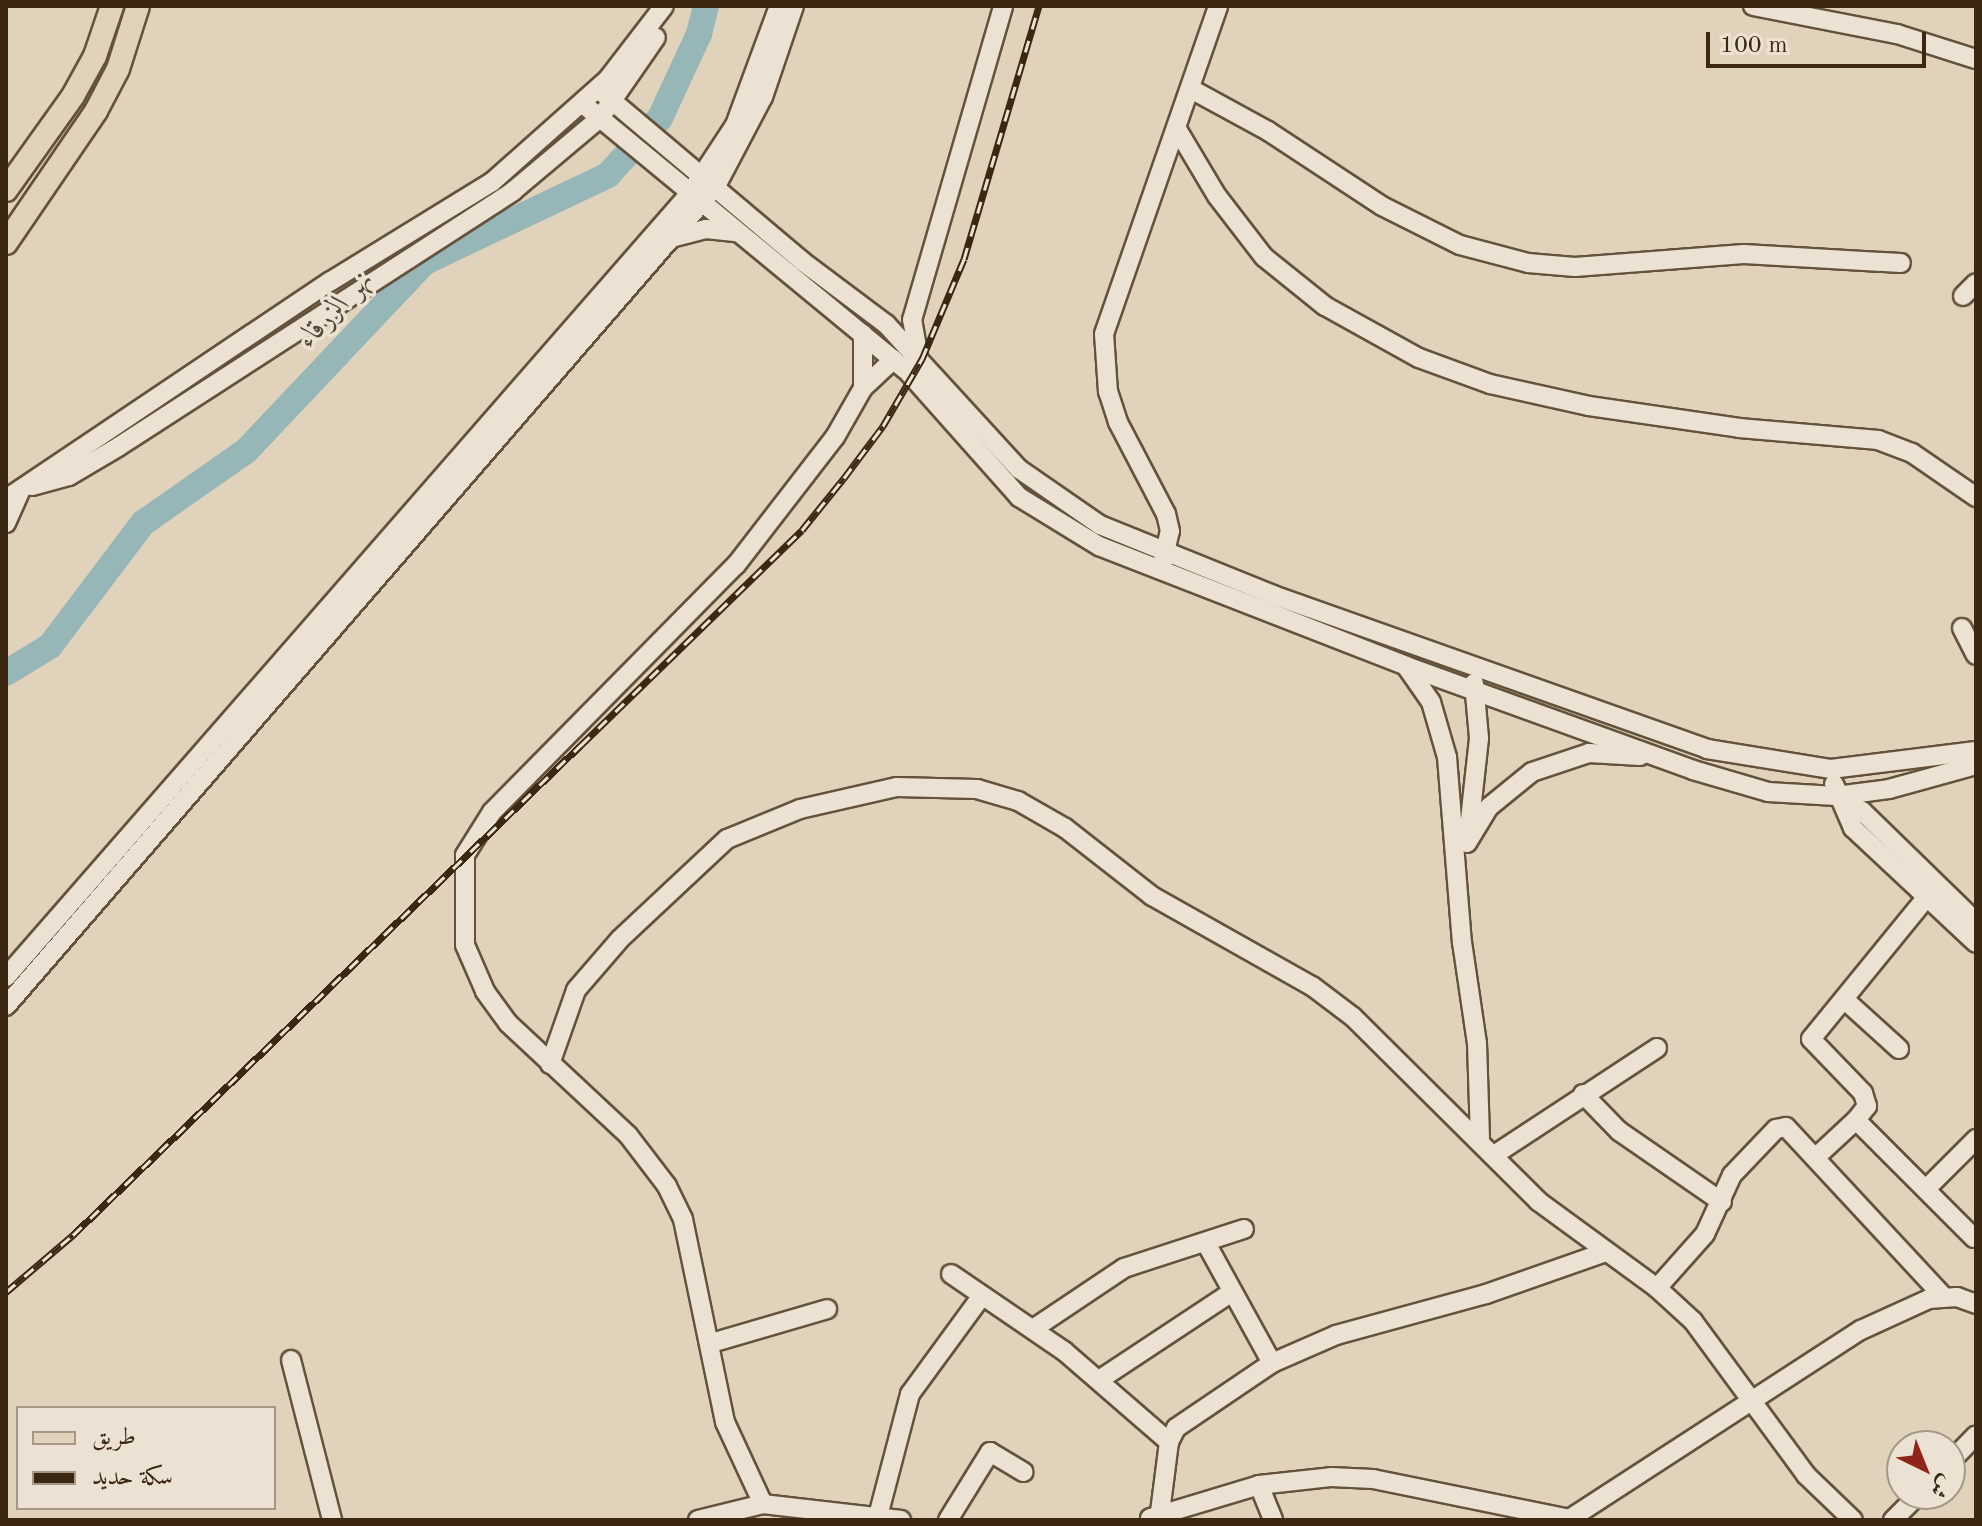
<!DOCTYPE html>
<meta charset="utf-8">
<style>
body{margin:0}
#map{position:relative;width:1982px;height:1526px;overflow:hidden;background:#e1d3bb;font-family:"Old Standard TT",Amiri,serif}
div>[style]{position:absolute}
.river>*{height:26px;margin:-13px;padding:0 13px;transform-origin:13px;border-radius:13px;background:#96b6b7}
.roads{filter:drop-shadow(2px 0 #64523c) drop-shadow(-2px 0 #64523c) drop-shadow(0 2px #64523c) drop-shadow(0 -2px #64523c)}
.minor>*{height:18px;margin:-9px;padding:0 9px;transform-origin:9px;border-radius:9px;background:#ece2d3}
.major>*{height:22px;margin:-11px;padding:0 11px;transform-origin:11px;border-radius:11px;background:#e1d3bb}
.rail>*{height:7px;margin-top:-3.5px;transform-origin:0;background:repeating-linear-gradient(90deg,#ece2d3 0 12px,#3b2712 0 24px);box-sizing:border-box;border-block:2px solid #3b2712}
span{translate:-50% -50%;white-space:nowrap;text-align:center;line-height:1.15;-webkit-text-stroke:7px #ece2d3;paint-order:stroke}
.water-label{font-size:30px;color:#524b3b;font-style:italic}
.frame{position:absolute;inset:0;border:8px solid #3b2712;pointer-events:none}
.legend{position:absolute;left:16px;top:1406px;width:260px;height:104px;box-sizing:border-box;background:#ece2d3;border:2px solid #a59786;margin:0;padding:10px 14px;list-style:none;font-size:24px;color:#3b2712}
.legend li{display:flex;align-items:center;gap:16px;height:40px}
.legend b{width:40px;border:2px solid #a59786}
.north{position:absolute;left:1886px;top:1430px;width:80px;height:80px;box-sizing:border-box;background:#ece2d3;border:2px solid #a59786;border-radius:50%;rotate:137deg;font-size:22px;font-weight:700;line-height:32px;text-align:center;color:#3b2712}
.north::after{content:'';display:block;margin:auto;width:28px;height:36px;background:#8f2418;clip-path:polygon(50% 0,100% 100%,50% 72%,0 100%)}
.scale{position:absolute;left:1706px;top:32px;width:220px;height:36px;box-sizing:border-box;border:4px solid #3b2712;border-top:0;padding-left:10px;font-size:24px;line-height:28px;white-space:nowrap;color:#3b2712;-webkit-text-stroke:6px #ece2d3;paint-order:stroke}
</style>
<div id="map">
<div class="river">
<div style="left:6px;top:673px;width:52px;rotate:-31.5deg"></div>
<div style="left:50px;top:646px;width:154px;rotate:-52.9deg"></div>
<div style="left:143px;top:523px;width:126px;rotate:-35deg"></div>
<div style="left:246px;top:451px;width:260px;rotate:-46.6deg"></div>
<div style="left:425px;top:262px;width:203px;rotate:-25.4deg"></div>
<div style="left:608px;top:175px;width:77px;rotate:-47.6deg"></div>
<div style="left:660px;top:118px;width:93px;rotate:-65.1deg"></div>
<div style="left:699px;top:34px;width:29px;rotate:-76deg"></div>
</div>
<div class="roads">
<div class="minor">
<div style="left:1753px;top:6px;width:147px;rotate:11deg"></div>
<div style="left:1897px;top:34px;width:83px;rotate:17.6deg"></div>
<div style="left:598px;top:89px;width:267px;rotate:40.1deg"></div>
<div style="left:802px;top:261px;width:105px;rotate:36.9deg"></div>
<div style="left:886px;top:324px;width:197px;rotate:47.5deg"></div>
<div style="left:1019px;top:469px;width:98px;rotate:34.7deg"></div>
<div style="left:1100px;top:525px;width:187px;rotate:22deg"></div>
<div style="left:1273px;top:595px;width:461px;rotate:19.5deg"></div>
<div style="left:1707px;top:749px;width:126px;rotate:9.2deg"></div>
<div style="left:1831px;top:769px;width:146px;rotate:-7.1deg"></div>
<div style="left:1191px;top:89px;width:88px;rotate:28.6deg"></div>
<div style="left:1268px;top:131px;width:136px;rotate:33.3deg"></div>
<div style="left:1382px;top:206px;width:87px;rotate:26.6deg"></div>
<div style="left:1460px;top:245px;width:70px;rotate:14.8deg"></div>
<div style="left:1528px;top:263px;width:47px;rotate:4.9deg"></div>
<div style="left:1575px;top:267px;width:169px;rotate:-4.4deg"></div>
<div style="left:1744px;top:254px;width:157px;rotate:3.3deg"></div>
<div style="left:583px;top:104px;width:423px;rotate:39.5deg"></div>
<div style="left:909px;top:373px;width:166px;rotate:48.4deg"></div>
<div style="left:1019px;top:497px;width:94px;rotate:31.5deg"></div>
<div style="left:1099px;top:546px;width:330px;rotate:21.3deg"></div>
<div style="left:1406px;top:666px;width:305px;rotate:19.9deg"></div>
<div style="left:1693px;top:770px;width:78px;rotate:16.3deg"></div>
<div style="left:1768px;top:792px;width:68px;rotate:3.4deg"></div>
<div style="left:1836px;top:796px;width:53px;rotate:-7.5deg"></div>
<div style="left:1889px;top:789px;width:90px;rotate:-15.4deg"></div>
<div style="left:1177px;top:129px;width:78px;rotate:59.2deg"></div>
<div style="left:1217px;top:196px;width:77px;rotate:52.4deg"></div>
<div style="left:1264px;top:257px;width:78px;rotate:38.8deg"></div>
<div style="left:1325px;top:306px;width:107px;rotate:29deg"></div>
<div style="left:1419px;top:358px;width:76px;rotate:20.1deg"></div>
<div style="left:1490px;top:384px;width:101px;rotate:12.5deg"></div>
<div style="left:1589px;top:406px;width:152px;rotate:8.3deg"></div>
<div style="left:1739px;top:428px;width:140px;rotate:4.9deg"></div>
<div style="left:1878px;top:440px;width:36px;rotate:21deg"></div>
<div style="left:1912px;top:453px;width:78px;rotate:34.5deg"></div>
<div style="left:667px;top:239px;width:40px;rotate:-14.4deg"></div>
<div style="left:706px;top:229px;width:31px;rotate:6deg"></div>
<div style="left:1963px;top:296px;width:18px;rotate:-45deg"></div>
<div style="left:863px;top:334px;width:54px;rotate:90deg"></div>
<div style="left:918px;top:353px;width:34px;rotate:-100deg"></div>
<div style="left:912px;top:320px;width:327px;rotate:-73.8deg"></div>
<div style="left:32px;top:486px;width:38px;rotate:-15deg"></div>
<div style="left:69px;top:476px;width:57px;rotate:-30.6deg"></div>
<div style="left:118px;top:447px;width:471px;rotate:-32.9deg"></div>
<div style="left:513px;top:191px;width:114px;rotate:-40deg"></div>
<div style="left:600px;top:118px;width:98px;rotate:-55.3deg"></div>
<div style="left:6px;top:499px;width:391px;rotate:-33.9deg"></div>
<div style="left:331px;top:281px;width:189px;rotate:-31.6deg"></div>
<div style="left:492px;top:182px;width:154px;rotate:-41.6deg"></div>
<div style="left:607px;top:80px;width:93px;rotate:-52.4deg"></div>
<div style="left:6px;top:523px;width:35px;rotate:-66deg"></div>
<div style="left:1162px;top:565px;width:35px;rotate:-77deg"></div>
<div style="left:1170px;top:531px;width:17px;rotate:-103deg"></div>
<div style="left:1166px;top:514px;width:104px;rotate:-117.6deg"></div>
<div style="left:1118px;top:422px;width:32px;rotate:-108deg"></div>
<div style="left:1108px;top:392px;width:58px;rotate:-93.9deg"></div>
<div style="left:1104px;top:334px;width:347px;rotate:-70.8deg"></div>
<div style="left:1962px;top:628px;width:30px;rotate:63deg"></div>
<div style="left:1406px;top:666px;width:44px;rotate:55.2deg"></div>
<div style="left:1431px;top:702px;width:57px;rotate:73.8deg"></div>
<div style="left:1447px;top:757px;width:186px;rotate:85.4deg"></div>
<div style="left:1462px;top:942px;width:102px;rotate:81.6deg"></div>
<div style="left:1477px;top:1043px;width:95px;rotate:88.2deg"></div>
<div style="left:1834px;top:784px;width:48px;rotate:66.6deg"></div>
<div style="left:1853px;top:828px;width:168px;rotate:43.1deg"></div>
<div style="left:1836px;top:796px;width:30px;rotate:30deg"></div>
<div style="left:1862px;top:811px;width:159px;rotate:44.2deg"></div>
<div style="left:1469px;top:829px;width:92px;rotate:-83.7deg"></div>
<div style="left:1479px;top:738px;width:55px;rotate:-95.2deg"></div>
<div style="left:1467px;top:843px;width:42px;rotate:-58.6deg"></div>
<div style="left:1489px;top:807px;width:55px;rotate:-39.1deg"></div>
<div style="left:1532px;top:772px;width:60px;rotate:-18.4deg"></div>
<div style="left:1589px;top:753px;width:51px;rotate:3.4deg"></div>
<div style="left:1926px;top:898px;width:182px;rotate:129.2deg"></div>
<div style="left:1811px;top:1039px;width:75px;rotate:46.1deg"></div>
<div style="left:1863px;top:1093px;width:14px;rotate:73deg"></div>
<div style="left:1867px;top:1106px;width:18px;rotate:128deg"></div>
<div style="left:1856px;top:1120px;width:167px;rotate:45deg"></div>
<div style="left:6px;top:977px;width:1042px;rotate:-48.89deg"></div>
<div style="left:691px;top:192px;width:80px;rotate:-56.7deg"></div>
<div style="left:735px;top:125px;width:127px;rotate:-69.7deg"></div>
<div style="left:1845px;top:1000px;width:73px;rotate:42.2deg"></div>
<div style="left:6px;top:1006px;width:1085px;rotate:-49.11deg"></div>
<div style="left:716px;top:186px;width:101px;rotate:-62.2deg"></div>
<div style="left:763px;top:97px;width:96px;rotate:-71.2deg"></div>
<div style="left:550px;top:1064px;width:78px;rotate:-70.6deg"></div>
<div style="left:576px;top:990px;width:67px;rotate:-49.2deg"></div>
<div style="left:620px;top:939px;width:146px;rotate:-43.1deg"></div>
<div style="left:727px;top:839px;width:79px;rotate:-22.3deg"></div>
<div style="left:800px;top:809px;width:99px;rotate:-12.8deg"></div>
<div style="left:897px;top:787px;width:80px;rotate:1.4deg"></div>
<div style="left:977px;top:789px;width:43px;rotate:16.3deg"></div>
<div style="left:1018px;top:801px;width:54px;rotate:29.9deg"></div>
<div style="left:1065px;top:828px;width:110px;rotate:38deg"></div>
<div style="left:1152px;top:896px;width:184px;rotate:29.4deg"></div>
<div style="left:1312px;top:986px;width:51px;rotate:37.1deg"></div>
<div style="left:1353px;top:1017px;width:261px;rotate:44.8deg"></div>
<div style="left:1538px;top:1201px;width:147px;rotate:36.2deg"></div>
<div style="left:1657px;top:1288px;width:49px;rotate:42.5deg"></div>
<div style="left:1693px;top:1321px;width:191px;rotate:53.7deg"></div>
<div style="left:1806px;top:1475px;width:65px;rotate:43.8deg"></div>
<div style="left:1583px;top:1094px;width:52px;rotate:45.8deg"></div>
<div style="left:1619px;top:1131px;width:125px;rotate:34.6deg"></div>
<div style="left:1494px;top:1155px;width:195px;rotate:-33.3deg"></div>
<div style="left:1815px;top:1158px;width:56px;rotate:-42.8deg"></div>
<div style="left:1926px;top:1189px;width:71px;rotate:-45deg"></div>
<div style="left:1206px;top:1243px;width:137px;rotate:61.2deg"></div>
<div style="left:951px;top:1274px;width:137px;rotate:34.3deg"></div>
<div style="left:1064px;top:1351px;width:139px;rotate:40.9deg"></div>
<div style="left:1657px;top:1288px;width:72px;rotate:-48.4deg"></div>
<div style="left:1705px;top:1234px;width:65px;rotate:-65.4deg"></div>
<div style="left:1732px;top:1175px;width:64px;rotate:-46.3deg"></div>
<div style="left:1776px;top:1129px;width:10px;rotate:-11deg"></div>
<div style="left:1786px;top:1127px;width:231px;rotate:47.1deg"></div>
<div style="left:1033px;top:1329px;width:110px;rotate:-33.8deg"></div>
<div style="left:1124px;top:1268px;width:126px;rotate:-18deg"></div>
<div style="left:711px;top:1343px;width:121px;rotate:-16.3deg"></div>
<div style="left:291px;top:1360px;width:165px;rotate:75.6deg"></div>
<div style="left:1099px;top:1380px;width:159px;rotate:-33.5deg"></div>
<div style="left:1950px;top:1462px;width:37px;rotate:-46deg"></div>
<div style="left:1259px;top:1485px;width:38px;rotate:68deg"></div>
<div style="left:763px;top:1504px;width:90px;rotate:-114.9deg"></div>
<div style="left:725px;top:1422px;width:207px;rotate:-101.7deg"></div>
<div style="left:683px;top:1219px;width:37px;rotate:-116deg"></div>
<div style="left:667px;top:1186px;width:64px;rotate:-127.4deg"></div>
<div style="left:628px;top:1135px;width:164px;rotate:-137deg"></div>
<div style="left:508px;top:1023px;width:39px;rotate:-126deg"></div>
<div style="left:485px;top:991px;width:50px;rotate:-113.5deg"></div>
<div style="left:465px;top:945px;width:90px;rotate:-90deg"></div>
<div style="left:465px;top:855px;width:51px;rotate:-57.9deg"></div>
<div style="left:492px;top:812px;width:347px;rotate:-45.4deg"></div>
<div style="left:736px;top:565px;width:162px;rotate:-52.3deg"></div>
<div style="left:835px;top:437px;width:56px;rotate:-60.3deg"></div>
<div style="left:863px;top:388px;width:42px;rotate:-43.1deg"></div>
<div style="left:878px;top:1516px;width:126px;rotate:-75.3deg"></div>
<div style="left:910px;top:1394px;width:120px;rotate:-53.8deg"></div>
<div style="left:1150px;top:1518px;width:114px;rotate:-16.8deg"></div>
<div style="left:1259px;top:1485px;width:72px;rotate:-6.3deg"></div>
<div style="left:1331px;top:1477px;width:42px;rotate:2.7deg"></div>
<div style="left:1373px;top:1479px;width:200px;rotate:11.5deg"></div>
<div style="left:698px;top:1520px;width:67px;rotate:-13.8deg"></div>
<div style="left:763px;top:1504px;width:139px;rotate:6.6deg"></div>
<div style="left:948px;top:1520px;width:80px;rotate:-58.3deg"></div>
<div style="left:990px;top:1452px;width:39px;rotate:31deg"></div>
<div style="left:1159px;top:1520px;width:79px;rotate:-82.7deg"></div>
<div style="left:1169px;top:1442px;width:16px;rotate:-63deg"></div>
<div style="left:1176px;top:1428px;width:116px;rotate:-34.1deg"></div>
<div style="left:1272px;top:1363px;width:70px;rotate:-23.6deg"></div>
<div style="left:1336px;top:1335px;width:156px;rotate:-15.3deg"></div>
<div style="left:1486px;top:1294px;width:127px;rotate:-19.3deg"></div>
<div style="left:1568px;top:1520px;width:349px;rotate:-33deg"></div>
<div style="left:1861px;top:1330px;width:75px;rotate:-24.5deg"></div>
<div style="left:1929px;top:1299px;width:28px;rotate:-4deg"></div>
<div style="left:1957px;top:1297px;width:20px;rotate:20deg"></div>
<div style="left:1893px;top:1520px;width:37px;rotate:-45deg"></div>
</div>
<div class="major">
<div style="left:6px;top:190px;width:115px;rotate:-54.5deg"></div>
<div style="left:73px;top:96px;width:46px;rotate:-61.2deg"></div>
<div style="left:95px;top:56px;width:53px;rotate:-71.2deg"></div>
<div style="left:6px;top:243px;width:160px;rotate:-55.7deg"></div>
<div style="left:96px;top:111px;width:47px;rotate:-62.4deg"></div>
<div style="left:118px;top:69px;width:66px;rotate:-72.4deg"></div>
</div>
</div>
<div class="rail">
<div style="left:6px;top:1292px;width:88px;rotate:-40.4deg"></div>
<div style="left:73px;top:1235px;width:706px;rotate:-43.97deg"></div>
<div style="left:581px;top:745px;width:308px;rotate:-44.2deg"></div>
<div style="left:802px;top:530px;width:67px;rotate:-51.1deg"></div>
<div style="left:844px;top:478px;width:65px;rotate:-53.1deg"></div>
<div style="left:883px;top:426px;width:78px;rotate:-59.8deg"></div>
<div style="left:922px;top:359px;width:108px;rotate:-67.2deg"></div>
<div style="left:964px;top:259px;width:264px;rotate:-73.5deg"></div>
</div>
<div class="water-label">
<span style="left:336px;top:309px;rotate:-47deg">نهر الزرقاء</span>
</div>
<div class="frame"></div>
<ul class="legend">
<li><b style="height:10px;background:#e1d3bb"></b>طريق</li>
<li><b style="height:10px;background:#3b2712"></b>سكة حديد</li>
</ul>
<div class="north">ش</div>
<div class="scale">100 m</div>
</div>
